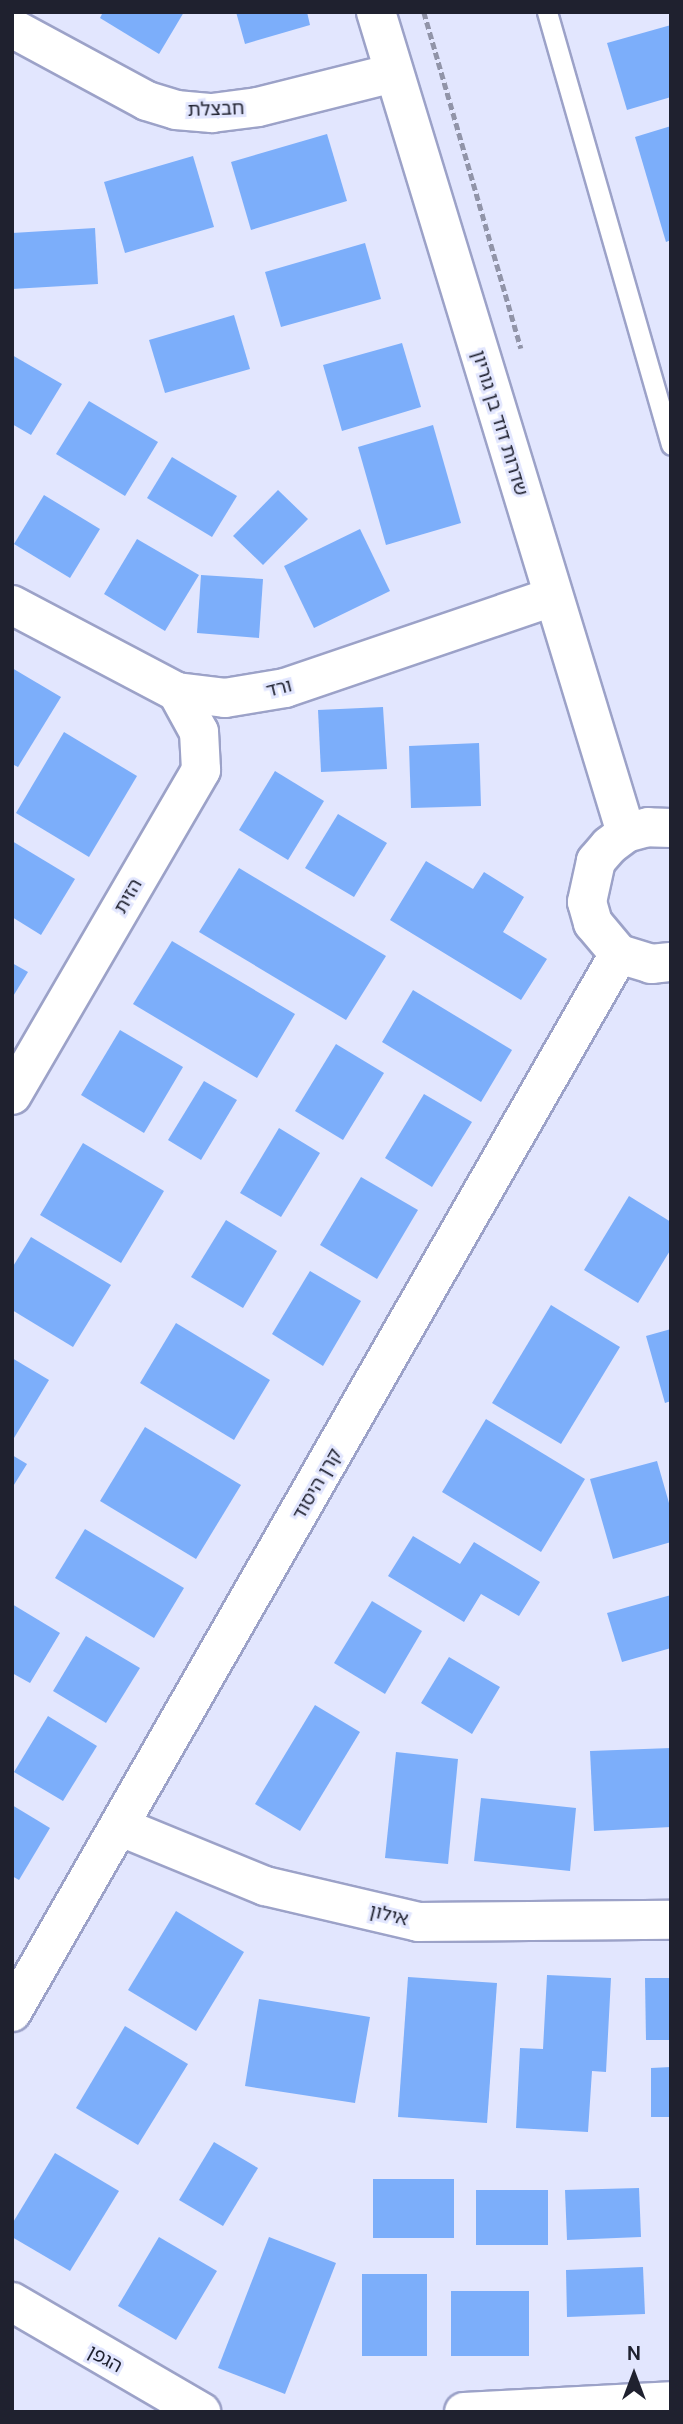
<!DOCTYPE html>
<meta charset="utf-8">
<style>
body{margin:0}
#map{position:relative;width:683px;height:2424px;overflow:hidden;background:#e2e6fe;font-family:"DM Sans","Noto Sans Hebrew",sans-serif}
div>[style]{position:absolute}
.building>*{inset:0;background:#7caefa}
.path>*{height:4.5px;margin-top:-2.25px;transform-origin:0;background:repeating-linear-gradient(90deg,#9194a8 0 7px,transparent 0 10.5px)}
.roads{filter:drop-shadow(2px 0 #9ca2c8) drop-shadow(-2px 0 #9ca2c8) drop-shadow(0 2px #9ca2c8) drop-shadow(0 -2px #9ca2c8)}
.lane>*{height:19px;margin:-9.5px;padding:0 9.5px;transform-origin:9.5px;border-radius:9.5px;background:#fff}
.street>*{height:38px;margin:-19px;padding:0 19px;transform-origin:19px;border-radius:19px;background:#fff}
.secondary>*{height:38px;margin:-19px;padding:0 19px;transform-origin:19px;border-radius:19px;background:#fff}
span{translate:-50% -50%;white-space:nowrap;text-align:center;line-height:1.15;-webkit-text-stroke:6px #e2e6fe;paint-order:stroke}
.street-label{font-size:19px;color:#1f212f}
.frame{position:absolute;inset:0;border:14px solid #1f212f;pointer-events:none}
.north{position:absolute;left:599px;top:2340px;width:70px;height:70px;-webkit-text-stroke:5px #e2e6fe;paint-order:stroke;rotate:0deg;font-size:19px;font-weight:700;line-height:28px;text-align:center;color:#1f212f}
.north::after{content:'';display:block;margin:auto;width:24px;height:32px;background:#1f212f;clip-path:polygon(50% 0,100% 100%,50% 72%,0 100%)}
</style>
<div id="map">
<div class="building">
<div style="clip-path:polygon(103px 12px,184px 12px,159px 54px,100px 18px)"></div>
<div style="clip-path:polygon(236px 12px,307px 12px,310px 25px,245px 44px)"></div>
<div style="clip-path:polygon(671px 25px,671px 97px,627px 110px,607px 43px)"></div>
<div style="clip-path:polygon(671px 126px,671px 240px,666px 242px,635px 137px)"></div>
<div style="clip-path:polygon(327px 134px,347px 201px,251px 230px,231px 162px)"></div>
<div style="clip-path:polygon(193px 156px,214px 227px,125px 253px,104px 182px)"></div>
<div style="clip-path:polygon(95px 228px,98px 284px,12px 289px,12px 233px)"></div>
<div style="clip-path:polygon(365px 243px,381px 299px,281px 327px,265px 272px)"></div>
<div style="clip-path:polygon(234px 315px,250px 369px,165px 393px,149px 340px)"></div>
<div style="clip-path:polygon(402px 343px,421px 407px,342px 431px,323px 365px)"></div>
<div style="clip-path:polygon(12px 355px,62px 384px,31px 435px,12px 424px)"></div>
<div style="clip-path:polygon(89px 401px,158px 442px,125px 496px,56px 454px)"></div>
<div style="clip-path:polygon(433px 425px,461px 523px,386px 545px,358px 447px)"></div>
<div style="clip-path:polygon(172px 457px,237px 496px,212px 537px,147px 498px)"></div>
<div style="clip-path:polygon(278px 490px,308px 519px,263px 565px,233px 536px)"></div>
<div style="clip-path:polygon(44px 495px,100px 529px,70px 578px,14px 544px)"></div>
<div style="clip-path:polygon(360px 529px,390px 591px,314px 628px,284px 566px)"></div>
<div style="clip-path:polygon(137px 539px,199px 575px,165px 631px,104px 594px)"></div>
<div style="clip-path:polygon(201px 575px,263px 579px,259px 638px,197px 633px)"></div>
<div style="clip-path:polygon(12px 668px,61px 697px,18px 767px,12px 764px)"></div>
<div style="clip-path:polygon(383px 707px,387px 769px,321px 772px,318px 710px)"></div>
<div style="clip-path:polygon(64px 732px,137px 776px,89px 857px,16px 813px)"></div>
<div style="clip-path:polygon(479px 743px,481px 806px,411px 808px,409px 746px)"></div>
<div style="clip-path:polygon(275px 771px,324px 801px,288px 860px,239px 830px)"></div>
<div style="clip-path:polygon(338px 814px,387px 843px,354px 897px,305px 868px)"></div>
<div style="clip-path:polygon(12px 841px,75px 879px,41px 935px,12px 917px)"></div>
<div style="clip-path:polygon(426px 861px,473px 889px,484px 872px,524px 897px,503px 932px,547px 959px,521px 1000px,390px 920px)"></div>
<div style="clip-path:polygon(239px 868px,386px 956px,346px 1020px,199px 932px)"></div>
<div style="clip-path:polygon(172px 941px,295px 1014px,257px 1078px,133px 1004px)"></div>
<div style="clip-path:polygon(12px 963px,28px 972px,12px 998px)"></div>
<div style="clip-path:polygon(413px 990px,512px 1050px,481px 1102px,382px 1042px)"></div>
<div style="clip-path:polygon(120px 1030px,183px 1067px,144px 1133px,81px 1095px)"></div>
<div style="clip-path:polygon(336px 1044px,384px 1073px,343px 1140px,295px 1111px)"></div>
<div style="clip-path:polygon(204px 1081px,237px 1100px,201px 1160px,168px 1140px)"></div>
<div style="clip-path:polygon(424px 1094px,472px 1122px,432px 1187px,385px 1158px)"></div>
<div style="clip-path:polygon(279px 1128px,320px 1153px,281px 1217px,240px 1193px)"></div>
<div style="clip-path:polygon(83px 1143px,164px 1191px,121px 1263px,40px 1215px)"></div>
<div style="clip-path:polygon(361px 1177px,418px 1210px,377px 1279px,320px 1245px)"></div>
<div style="clip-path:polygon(629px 1196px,671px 1222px,671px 1249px,638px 1303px,584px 1270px)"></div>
<div style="clip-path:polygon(226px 1220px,277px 1251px,243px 1308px,191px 1277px)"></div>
<div style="clip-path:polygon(31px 1237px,111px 1285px,73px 1347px,12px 1310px,12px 1268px)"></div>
<div style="clip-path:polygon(310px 1271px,361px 1301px,323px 1366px,272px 1334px)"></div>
<div style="clip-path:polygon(551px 1305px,620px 1347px,561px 1444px,492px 1403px)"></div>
<div style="clip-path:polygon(176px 1323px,270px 1380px,234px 1440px,140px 1383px)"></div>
<div style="clip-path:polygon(671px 1329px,671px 1401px,665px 1403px,646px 1336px)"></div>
<div style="clip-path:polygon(12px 1358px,49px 1380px,14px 1438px,12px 1437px)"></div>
<div style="clip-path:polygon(486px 1419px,585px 1479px,541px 1552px,442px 1492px)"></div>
<div style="clip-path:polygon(145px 1427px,241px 1485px,196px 1559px,100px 1501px)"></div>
<div style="clip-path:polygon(12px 1455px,27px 1464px,12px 1488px)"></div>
<div style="clip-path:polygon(657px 1461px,671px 1510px,671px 1542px,613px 1559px,590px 1479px)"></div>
<div style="clip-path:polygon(85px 1529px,184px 1588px,154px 1638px,55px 1578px)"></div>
<div style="clip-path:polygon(413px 1536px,460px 1564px,474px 1542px,540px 1582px,519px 1616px,481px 1594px,464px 1622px,388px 1576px)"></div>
<div style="clip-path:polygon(671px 1595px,671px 1648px,622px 1662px,607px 1613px)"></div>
<div style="clip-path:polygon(372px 1601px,422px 1631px,385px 1694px,334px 1663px)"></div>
<div style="clip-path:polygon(12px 1604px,60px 1633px,30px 1683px,12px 1673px)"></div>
<div style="clip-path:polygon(86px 1636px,140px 1668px,106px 1723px,53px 1691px)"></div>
<div style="clip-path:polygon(449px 1657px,500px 1687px,472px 1734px,421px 1703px)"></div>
<div style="clip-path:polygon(315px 1705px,360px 1732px,300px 1831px,255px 1804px)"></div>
<div style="clip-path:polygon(48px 1716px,97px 1746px,63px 1801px,14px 1772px)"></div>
<div style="clip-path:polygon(671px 1748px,671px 1827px,594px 1831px,590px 1751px)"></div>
<div style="clip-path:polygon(396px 1752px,458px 1759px,448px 1864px,385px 1858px)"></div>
<div style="clip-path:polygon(481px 1798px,576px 1808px,570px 1871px,474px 1861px)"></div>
<div style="clip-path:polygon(12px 1805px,50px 1828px,19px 1880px,12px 1876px)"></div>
<div style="clip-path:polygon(176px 1911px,244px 1952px,196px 2031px,128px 1990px)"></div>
<div style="clip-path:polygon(547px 1975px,611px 1978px,606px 2072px,592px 2071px,588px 2132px,516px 2128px,520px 2048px,543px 2049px)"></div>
<div style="clip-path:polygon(408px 1977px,497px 1983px,487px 2123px,398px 2117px)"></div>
<div style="clip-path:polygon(645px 1978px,671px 1978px,671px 2040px,646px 2040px)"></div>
<div style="clip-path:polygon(259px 1999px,370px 2017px,355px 2103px,245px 2086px)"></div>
<div style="clip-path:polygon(125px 2026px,188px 2064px,138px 2145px,76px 2108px)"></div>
<div style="clip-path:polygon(671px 2067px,671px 2117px,651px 2117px,651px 2068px)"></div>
<div style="clip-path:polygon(214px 2142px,258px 2168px,223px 2226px,179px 2200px)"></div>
<div style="clip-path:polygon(55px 2153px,119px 2191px,70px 2271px,12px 2237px,12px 2224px)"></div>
<div style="clip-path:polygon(373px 2179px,454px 2179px,454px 2238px,373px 2238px)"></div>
<div style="clip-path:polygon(639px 2188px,641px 2237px,567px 2240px,565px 2190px)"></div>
<div style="clip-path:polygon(476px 2190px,548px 2190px,548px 2245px,476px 2245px)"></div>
<div style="clip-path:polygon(159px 2237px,217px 2271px,176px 2340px,118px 2306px)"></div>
<div style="clip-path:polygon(269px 2237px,336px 2263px,285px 2394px,218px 2368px)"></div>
<div style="clip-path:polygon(643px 2267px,645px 2314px,567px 2317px,566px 2270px)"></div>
<div style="clip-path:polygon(362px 2274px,427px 2274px,427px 2356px,362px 2356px)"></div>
<div style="clip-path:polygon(451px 2291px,529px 2291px,529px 2356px,451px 2356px)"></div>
</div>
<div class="path">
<div style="left:424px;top:12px;width:350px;rotate:73.9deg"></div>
</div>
<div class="roads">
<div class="lane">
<div style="left:547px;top:12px;width:450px;rotate:74deg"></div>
</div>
<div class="street">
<div style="left:376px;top:12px;width:858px;rotate:73.06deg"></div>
<div style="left:12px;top:28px;width:153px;rotate:28.4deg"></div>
<div style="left:147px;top:101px;width:30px;rotate:17deg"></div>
<div style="left:176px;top:110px;width:36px;rotate:5deg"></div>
<div style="left:212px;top:113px;width:46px;rotate:-7.4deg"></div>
<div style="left:258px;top:107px;width:139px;rotate:-14.1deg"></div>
<div style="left:12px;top:605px;width:187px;rotate:27.8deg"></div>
<div style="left:177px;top:692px;width:48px;rotate:7.1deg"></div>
<div style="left:225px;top:698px;width:61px;rotate:-9.5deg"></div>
<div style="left:285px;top:688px;width:283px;rotate:-18.8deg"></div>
<div style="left:12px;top:1095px;width:376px;rotate:-59.8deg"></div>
<div style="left:201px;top:770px;width:38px;rotate:-93deg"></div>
<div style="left:199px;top:732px;width:46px;rotate:-118.8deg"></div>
<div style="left:121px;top:1827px;width:156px;rotate:22.3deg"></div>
<div style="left:265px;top:1886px;width:157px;rotate:13.2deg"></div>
<div style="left:418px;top:1922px;width:253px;rotate:-0.5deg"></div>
</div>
<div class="secondary">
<div style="left:671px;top:828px;width:23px;rotate:-178deg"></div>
<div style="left:648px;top:827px;width:23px;rotate:165deg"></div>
<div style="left:626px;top:833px;width:21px;rotate:143deg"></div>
<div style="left:609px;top:846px;width:20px;rotate:131deg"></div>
<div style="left:596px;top:861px;width:42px;rotate:102.4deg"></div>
<div style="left:587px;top:902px;width:22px;rotate:74deg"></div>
<div style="left:593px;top:923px;width:40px;rotate:50deg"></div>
<div style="left:619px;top:954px;width:34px;rotate:17deg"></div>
<div style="left:651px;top:964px;width:20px;rotate:-6deg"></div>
<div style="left:12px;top:2012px;width:1220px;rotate:-60.16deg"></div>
<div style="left:12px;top:2302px;width:219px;rotate:30.2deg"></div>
<div style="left:464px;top:2412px;width:207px;rotate:-3deg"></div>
</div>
</div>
<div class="street-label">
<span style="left:216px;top:109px;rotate:-2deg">חבצלת</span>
<span style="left:500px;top:423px;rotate:73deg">שדרות דוד בן גוריון</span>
<span style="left:279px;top:688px;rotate:-14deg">ורד</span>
<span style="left:128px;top:896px;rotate:-60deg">הזית</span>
<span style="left:317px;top:1484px;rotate:-60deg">קרן היסוד</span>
<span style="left:389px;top:1915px;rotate:14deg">אילון</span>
<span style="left:105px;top:2359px;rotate:29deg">הגפן</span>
</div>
<div class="frame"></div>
<div class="north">N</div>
</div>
